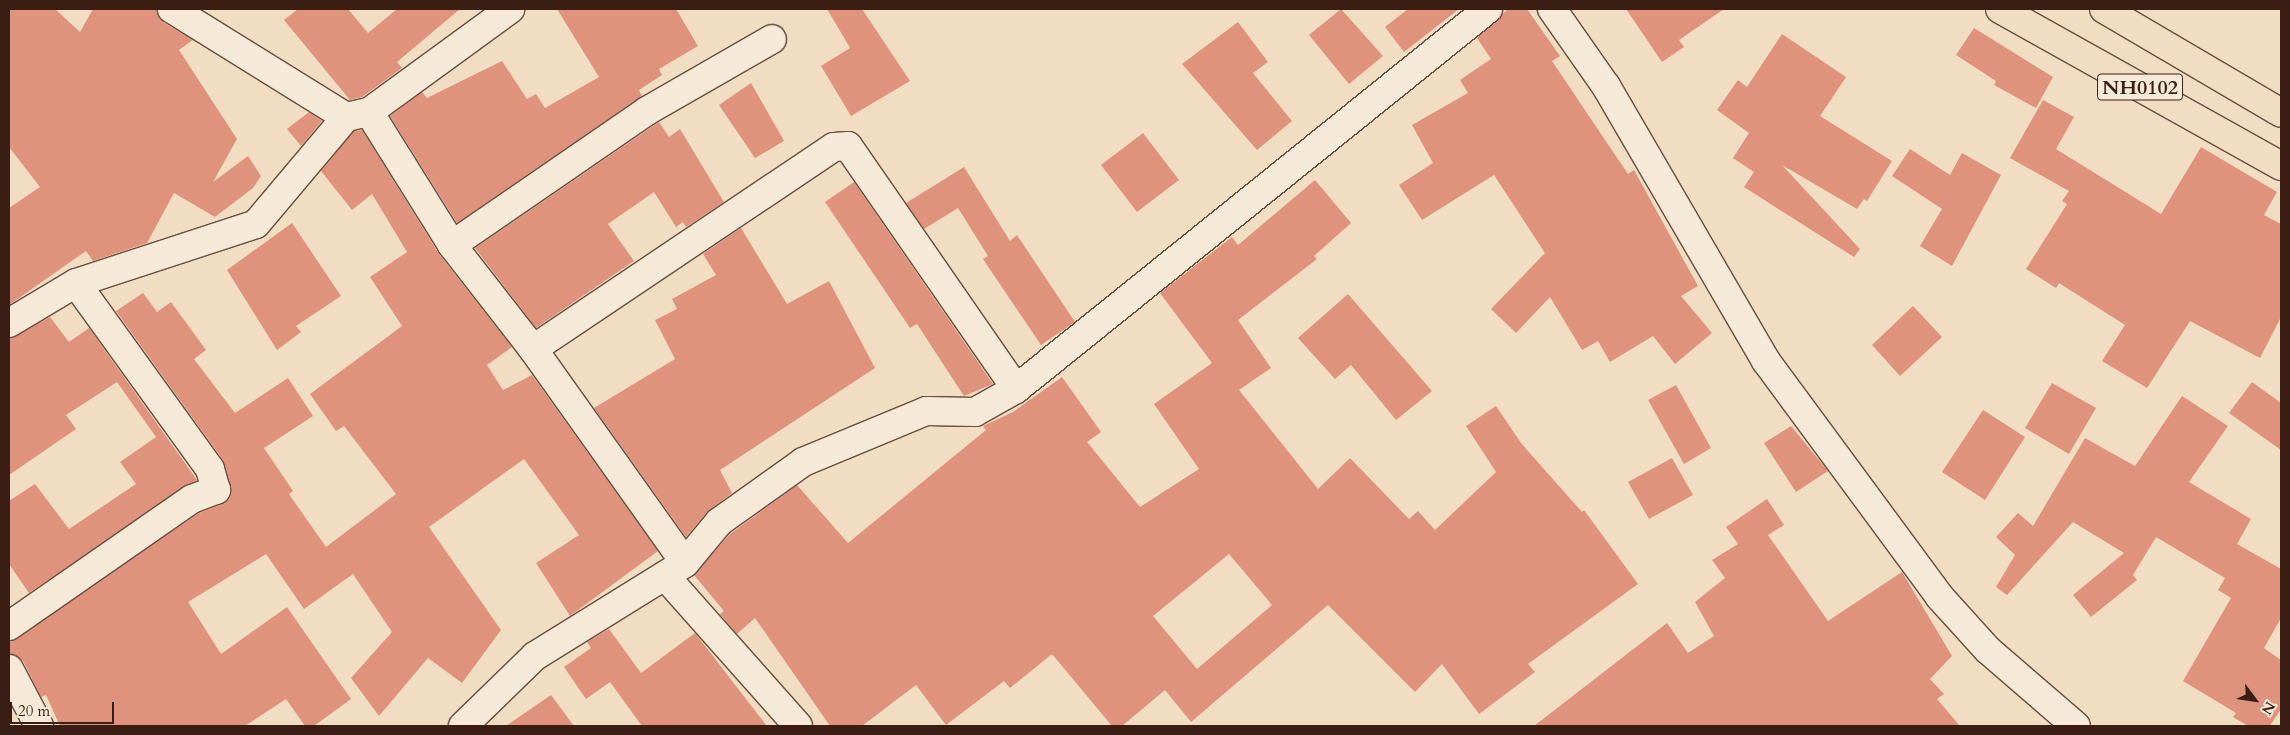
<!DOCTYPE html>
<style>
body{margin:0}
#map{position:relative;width:2290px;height:735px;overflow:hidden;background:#f1ddc2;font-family:Cardo,serif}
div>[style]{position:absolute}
.building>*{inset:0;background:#df937c}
.roads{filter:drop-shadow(1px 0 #684e3f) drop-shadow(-1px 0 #684e3f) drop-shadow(0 1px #684e3f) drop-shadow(0 -1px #684e3f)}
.street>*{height:28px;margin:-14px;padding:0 14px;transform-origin:14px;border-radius:14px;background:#f6e9d7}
.highway>*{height:28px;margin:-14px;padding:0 14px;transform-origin:14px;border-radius:14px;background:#f1ddc2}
span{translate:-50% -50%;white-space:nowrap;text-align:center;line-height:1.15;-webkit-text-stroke:5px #f6e9d7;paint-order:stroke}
.shield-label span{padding:1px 4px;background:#f6e9d7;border:1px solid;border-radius:4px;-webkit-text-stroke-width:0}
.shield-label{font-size:20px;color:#3a1e13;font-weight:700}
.frame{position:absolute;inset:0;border:10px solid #3a1e13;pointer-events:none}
.north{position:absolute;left:2230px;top:675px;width:50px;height:50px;-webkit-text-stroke:4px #f6e9d7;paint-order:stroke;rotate:121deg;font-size:14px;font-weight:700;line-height:20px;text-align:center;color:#3a1e13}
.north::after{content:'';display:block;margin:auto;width:18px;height:22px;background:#3a1e13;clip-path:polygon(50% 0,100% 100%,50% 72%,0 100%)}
.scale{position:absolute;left:10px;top:702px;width:104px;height:22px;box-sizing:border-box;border:2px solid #3a1e13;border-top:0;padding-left:6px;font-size:15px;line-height:18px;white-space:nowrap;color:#3a1e13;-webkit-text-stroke:4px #f6e9d7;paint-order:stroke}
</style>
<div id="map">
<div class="building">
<div style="clip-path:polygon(9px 9px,55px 9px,80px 32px,93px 9px,157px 9px,163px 22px,193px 40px,179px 50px,237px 139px,213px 182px,248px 156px,261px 176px,253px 188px,215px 217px,174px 193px,147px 243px,93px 261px,86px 251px,9px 305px,9px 208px,40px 187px,9px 147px)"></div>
<div style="clip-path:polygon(298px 9px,348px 9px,368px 33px,397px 9px,460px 9px,397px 62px,402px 68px,362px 97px,350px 100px,284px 20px)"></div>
<div style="clip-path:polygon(557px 9px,676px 9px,698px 46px,659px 69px,662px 75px,639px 90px,642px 96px,457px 223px,390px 116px,422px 92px,427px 98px,502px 61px,527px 99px,536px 94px,545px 108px,599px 77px)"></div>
<div style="clip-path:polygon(827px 9px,862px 9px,910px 81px,851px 116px,821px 66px,850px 48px)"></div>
<div style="clip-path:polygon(1341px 9px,1383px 56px,1349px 84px,1309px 35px)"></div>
<div style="clip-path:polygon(1408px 9px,1459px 9px,1404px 52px,1385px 27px)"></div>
<div style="clip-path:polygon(1508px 9px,1527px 9px,1560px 56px,1552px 61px,1628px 174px,1634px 170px,1698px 286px,1681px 296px,1712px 333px,1675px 364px,1653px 336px,1610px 362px,1598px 341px,1582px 350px,1550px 297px,1516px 333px,1491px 309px,1545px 253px,1494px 175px,1422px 220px,1399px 185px,1433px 163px,1412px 125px,1468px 93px,1460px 80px,1491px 59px,1477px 38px)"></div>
<div style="clip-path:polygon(1626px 9px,1724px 9px,1679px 40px,1684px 47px,1662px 62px)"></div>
<div style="clip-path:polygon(1238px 22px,1268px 62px,1253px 73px,1292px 121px,1257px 150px,1182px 64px)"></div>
<div style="clip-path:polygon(1974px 28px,2053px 77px,2036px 108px,1994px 85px,1996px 81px,1956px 55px)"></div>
<div style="clip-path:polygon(1782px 34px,1846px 77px,1820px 116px,1892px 161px,1867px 201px,1864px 199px,1857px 209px,1782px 165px,1860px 249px,1854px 257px,1744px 187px,1754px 172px,1733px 158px,1749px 133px,1717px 110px,1738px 80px,1747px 87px)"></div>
<div style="clip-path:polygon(751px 83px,784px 141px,755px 158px,719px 105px)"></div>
<div style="clip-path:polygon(2043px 100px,2074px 117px,2056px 149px,2161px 214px,2201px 147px,2277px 192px,2264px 215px,2281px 224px,2281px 317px,2260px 358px,2190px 321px,2147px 388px,2102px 361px,2125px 325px,2059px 283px,2056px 288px,2026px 269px,2067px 204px,2062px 201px,2069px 191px,2010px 158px)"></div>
<div style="clip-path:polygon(309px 112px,322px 121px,301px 146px,287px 129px)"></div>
<div style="clip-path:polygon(659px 122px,669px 137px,680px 129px,724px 202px,686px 227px,683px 222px,676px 227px,654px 192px,608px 224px,634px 261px,536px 328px,475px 248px)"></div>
<div style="clip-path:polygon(362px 130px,439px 254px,512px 347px,487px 365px,503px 390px,532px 375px,658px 551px,570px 616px,536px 563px,579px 535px,524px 459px,429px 527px,501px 630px,462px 683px,428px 658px,379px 716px,351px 678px,392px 632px,353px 574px,304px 609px,266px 554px,188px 602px,221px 654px,287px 607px,351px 699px,314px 726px,305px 726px,286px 699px,245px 726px,60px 726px,46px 695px,41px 697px,23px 661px,9px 654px,9px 641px,199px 513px,222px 504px,231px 493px,223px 460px,116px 311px,143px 293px,157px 312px,171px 302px,206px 350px,194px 359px,235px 413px,288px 378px,313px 416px,264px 448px,293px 491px,289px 494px,326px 547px,396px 494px,344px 426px,336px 431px,310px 394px,402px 326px,370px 277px,407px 252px,372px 194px,352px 210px,321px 171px,354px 131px)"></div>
<div style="clip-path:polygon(1143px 133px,1179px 180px,1137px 212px,1101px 165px)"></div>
<div style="clip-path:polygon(1910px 149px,1950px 175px,1962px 153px,2001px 175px,1952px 266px,1920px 246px,1942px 209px,1892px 176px)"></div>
<div style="clip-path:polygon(964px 167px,1010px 241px,1017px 235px,1075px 322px,1041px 345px,983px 259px,988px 256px,958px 208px,924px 229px,906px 203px)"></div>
<div style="clip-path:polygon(evenodd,1315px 180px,1351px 223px,1314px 256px,1317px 259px,1238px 320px,1271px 368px,1239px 390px,1318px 489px,1350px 458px,1409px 519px,1418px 511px,1435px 530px,1496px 472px,1466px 426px,1496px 406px,1521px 443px,1582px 512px,1584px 510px,1638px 584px,1528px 664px,1535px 672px,1479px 714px,1442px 664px,1415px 692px,1328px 605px,1191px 722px,1165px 690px,1122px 726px,1112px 726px,1052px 654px,1010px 688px,1004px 681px,946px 725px,916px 685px,862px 726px,830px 726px,755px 618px,737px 634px,720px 614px,724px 611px,694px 575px,730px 534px,797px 485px,848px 543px,986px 430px,983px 426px,1013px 412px,1062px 377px,1101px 432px,1087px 442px,1140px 507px,1199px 469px,1154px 404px,1212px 363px,1160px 293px,1232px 237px,1238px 245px,1315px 180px,1229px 554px,1272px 605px,1197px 669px,1153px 616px,1229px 554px)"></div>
<div style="clip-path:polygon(854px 182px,993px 384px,964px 396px,917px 324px,910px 328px,825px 202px)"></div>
<div style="clip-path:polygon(292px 223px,341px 296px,296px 326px,301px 332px,277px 350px,227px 270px)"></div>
<div style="clip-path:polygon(741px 228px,787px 304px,829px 281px,875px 368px,720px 470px,732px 493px,707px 512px,686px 537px,594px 408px,675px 359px,655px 320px,677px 309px,672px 299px,716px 275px,703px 254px)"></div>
<div style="clip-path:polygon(1348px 294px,1432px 391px,1396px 420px,1351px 365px,1335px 379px,1298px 338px)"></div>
<div style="clip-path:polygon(1913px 306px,1942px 337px,1900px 376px,1872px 345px)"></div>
<div style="clip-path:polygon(50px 317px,69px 342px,89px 328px,197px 480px,29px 593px,9px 564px,9px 501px,35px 484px,69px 529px,136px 484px,120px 462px,156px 437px,117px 382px,66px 415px,76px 429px,9px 475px,9px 339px)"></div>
<div style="clip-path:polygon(2252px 382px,2281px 403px,2281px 450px,2229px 413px)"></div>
<div style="clip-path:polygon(2052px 383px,2096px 408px,2069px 454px,2025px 428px)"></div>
<div style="clip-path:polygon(1676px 385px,1711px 448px,1684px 464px,1648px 400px)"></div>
<div style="clip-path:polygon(2182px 396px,2228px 426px,2189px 482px,2251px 519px,2237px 544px,2281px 569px,2281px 618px,2264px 648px,2281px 660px,2281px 709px,2270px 726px,2248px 726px,2233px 717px,2236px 713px,2183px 681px,2231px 598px,2218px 590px,2225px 578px,2156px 537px,2133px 575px,2137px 580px,2091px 617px,2073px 595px,2124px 553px,2073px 522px,2007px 595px,1996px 587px,2015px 555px,1996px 537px,2018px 513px,2033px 526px,2085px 438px,2135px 466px)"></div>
<div style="clip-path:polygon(1983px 410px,2025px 437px,1985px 500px,1942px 472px)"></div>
<div style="clip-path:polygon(1791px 426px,1828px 471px,1796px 492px,1764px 443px)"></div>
<div style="clip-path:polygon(1672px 458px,1693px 495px,1649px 519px,1628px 482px)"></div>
<div style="clip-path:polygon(1767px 499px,1784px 525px,1768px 535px,1828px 621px,1902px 572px,1952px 656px,1930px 679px,1944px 694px,1937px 699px,1960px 726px,1534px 726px,1667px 623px,1688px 653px,1714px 636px,1695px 602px,1725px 578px,1712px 560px,1738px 544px,1726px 527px)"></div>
<div style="clip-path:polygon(609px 629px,641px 673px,695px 633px,767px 726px,642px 726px,610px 682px,586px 699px,564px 667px,591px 648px,587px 642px)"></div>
<div style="clip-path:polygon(551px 695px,574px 726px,506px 726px)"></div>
</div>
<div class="roads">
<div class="street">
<div style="left:1552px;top:9px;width:94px;rotate:55deg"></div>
<div style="left:1606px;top:86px;width:318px;rotate:59.8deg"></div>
<div style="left:1766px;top:361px;width:292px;rotate:53.6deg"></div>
<div style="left:1939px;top:596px;width:73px;rotate:47.8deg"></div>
<div style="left:1988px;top:650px;width:116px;rotate:40.8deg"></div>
<div style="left:369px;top:112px;width:157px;rotate:58deg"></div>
<div style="left:452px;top:245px;width:132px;rotate:52.1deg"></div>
<div style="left:533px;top:349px;width:262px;rotate:54.6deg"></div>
<div style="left:351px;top:116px;width:18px;rotate:-13deg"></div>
<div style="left:369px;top:112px;width:175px;rotate:-36.1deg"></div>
<div style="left:452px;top:245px;width:237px;rotate:-34.5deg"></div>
<div style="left:647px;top:111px;width:144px;rotate:-29.9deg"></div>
<div style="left:9px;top:323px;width:78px;rotate:-30.8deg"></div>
<div style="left:76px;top:283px;width:189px;rotate:-18.1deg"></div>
<div style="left:256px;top:224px;width:140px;rotate:-49.9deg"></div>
<div style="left:346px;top:117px;width:205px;rotate:-148.2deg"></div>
<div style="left:533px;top:349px;width:362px;rotate:-33.9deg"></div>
<div style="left:834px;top:147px;width:14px;rotate:-4deg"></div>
<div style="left:848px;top:146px;width:295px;rotate:55.3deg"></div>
<div style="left:665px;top:576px;width:200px;rotate:48.4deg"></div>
<div style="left:9px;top:626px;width:223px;rotate:-34.8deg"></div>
<div style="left:192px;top:499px;width:26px;rotate:-21deg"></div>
<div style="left:216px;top:490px;width:22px;rotate:-106deg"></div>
<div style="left:210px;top:469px;width:229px;rotate:-125.8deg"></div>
<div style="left:9px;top:669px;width:64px;rotate:62.2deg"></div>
<div style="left:463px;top:726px;width:100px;rotate:-44.2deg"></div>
<div style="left:535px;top:656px;width:176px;rotate:-31.8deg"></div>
<div style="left:685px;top:563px;width:53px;rotate:-50.3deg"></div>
<div style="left:719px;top:522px;width:103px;rotate:-35.5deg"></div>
<div style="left:803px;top:462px;width:133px;rotate:-22.5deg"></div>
<div style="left:926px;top:411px;width:49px;rotate:1.2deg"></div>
<div style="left:975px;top:412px;width:47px;rotate:-29.3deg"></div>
<div style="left:1016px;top:389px;width:606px;rotate:-38.84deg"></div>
</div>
<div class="highway">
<div style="left:2000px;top:9px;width:322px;rotate:29.2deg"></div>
<div style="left:2104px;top:9px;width:205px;rotate:30.4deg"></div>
</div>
</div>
<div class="shield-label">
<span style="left:2140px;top:87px">NH0102</span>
</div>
<div class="frame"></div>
<div class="north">N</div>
<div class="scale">20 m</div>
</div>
